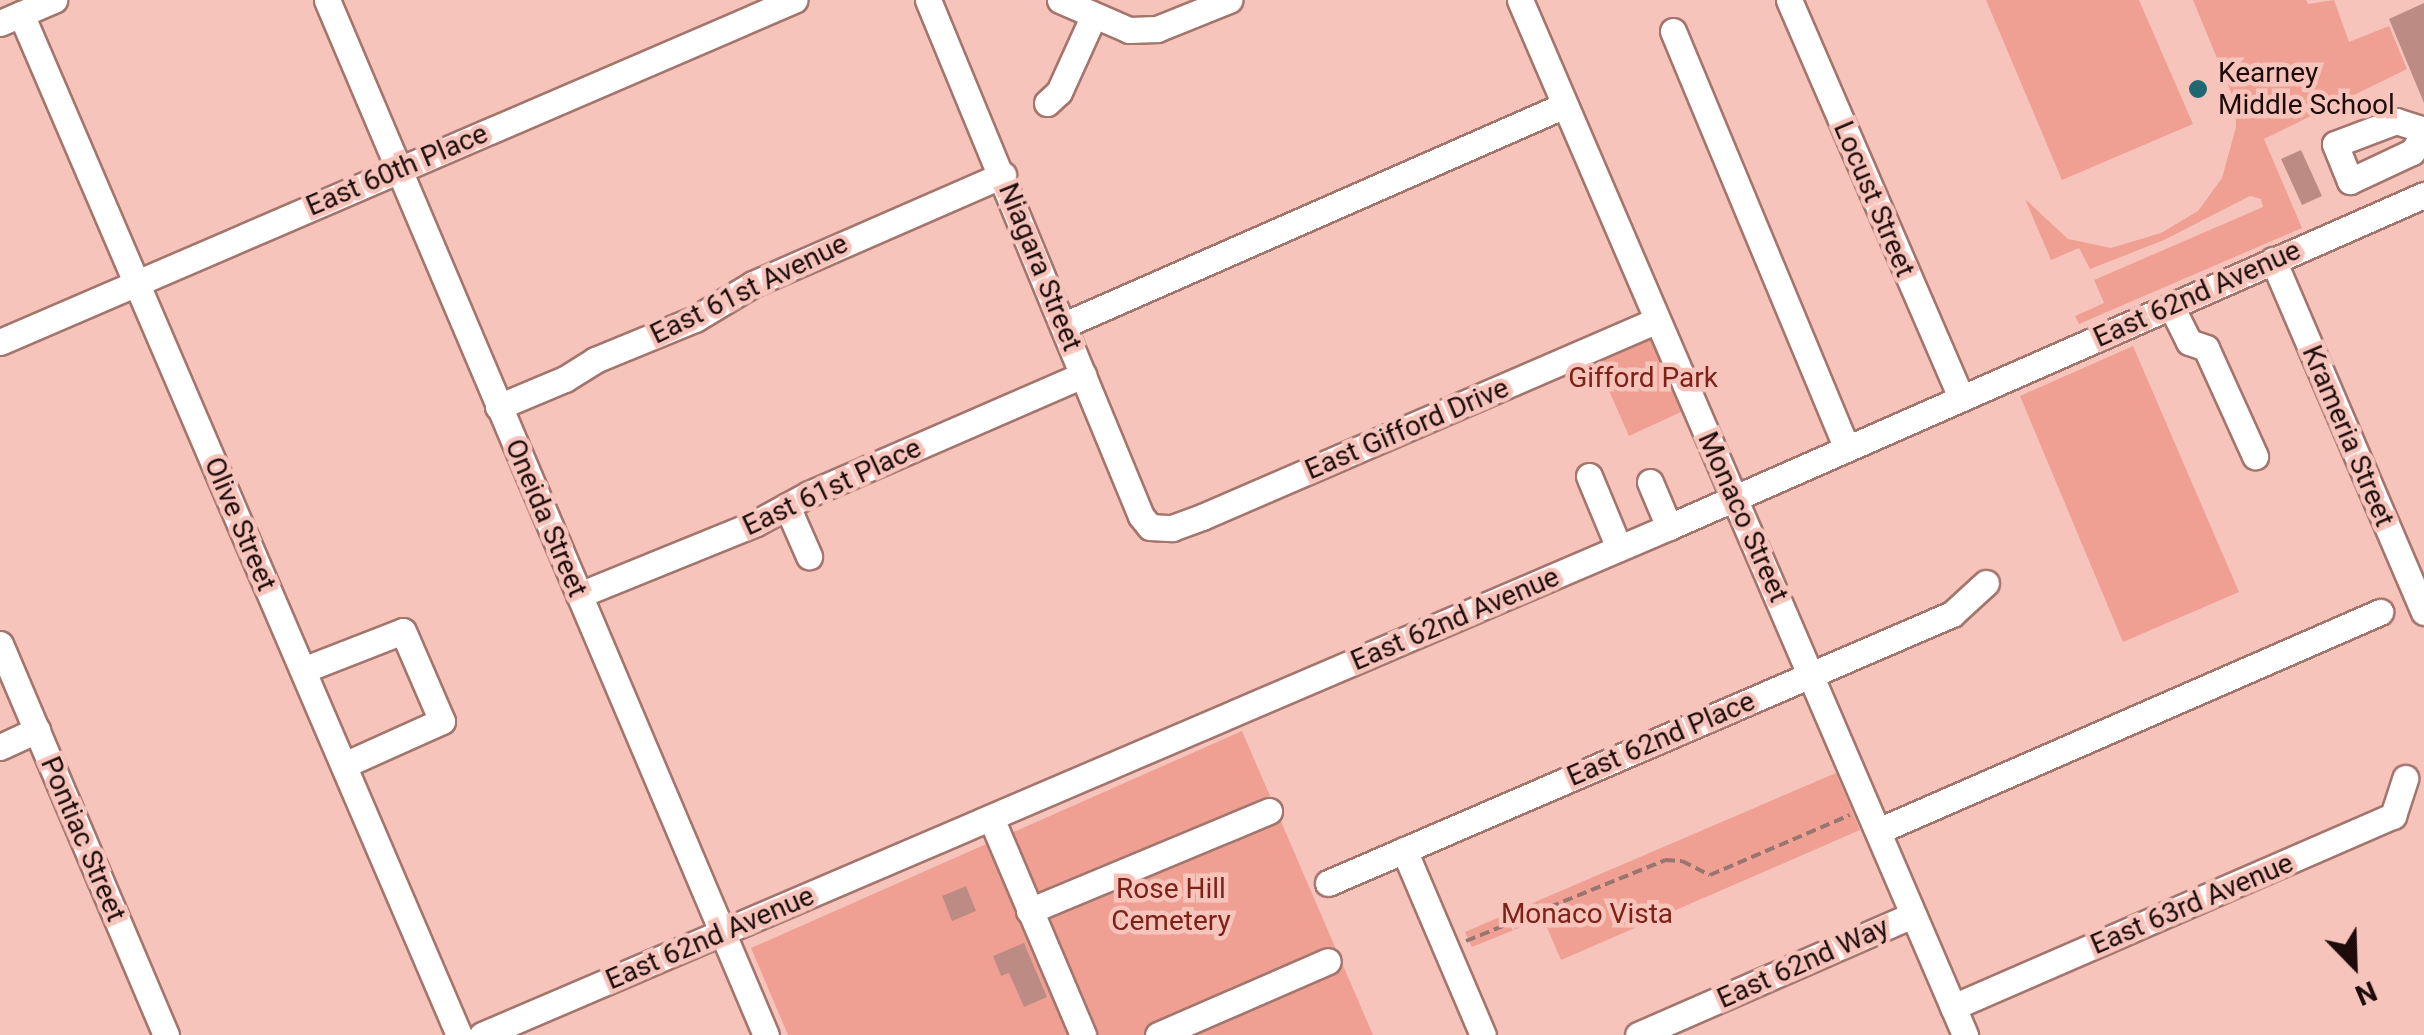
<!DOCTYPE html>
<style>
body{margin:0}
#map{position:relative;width:2424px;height:1035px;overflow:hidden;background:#f7c4bc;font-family:Roboto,sans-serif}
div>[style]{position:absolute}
.green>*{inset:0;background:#efa093}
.building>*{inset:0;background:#bc8c84}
.path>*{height:4px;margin-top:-2px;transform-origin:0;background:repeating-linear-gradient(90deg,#997570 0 10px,transparent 0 15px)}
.roads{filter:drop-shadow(2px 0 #a3756d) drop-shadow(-2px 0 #a3756d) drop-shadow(0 2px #a3756d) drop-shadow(0 -2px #a3756d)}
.minor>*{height:25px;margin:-12.5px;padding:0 12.5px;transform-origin:12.5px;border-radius:12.5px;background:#fff}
.dots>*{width:28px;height:28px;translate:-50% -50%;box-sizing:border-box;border:5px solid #f7c4bc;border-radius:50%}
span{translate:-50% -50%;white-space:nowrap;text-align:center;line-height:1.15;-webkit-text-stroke:9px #f7c4bc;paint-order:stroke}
.poi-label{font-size:28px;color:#1d0c0a}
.left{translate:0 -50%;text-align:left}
.street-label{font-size:28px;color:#1d0c0a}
.park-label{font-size:28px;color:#7d2218}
.north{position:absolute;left:2304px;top:915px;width:100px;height:100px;-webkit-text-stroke:8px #f7c4bc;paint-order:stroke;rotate:157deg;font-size:28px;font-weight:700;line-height:40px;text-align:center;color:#1d0c0a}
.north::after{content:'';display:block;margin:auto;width:35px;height:45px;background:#1d0c0a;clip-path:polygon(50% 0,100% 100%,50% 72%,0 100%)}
</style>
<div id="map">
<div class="green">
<div style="clip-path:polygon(1986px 0,2139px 0,2193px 124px,2062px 180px)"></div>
<div style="clip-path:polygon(2193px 0,2306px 0,2308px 4px,2334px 0,2349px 42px,2389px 26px,2407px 69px,2264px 139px,2302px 228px,2079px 324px,2075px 316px,2104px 303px,2094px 280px,2263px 207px,2261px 199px,2250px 196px,2164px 240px,2090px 269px,2079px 248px,2051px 260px,2025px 199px,2068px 239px,2111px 248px,2161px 233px,2198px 211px,2222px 178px,2236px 127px,2235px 102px)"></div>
<div style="clip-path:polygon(1656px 321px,1694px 406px,1629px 436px,1591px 350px)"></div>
<div style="clip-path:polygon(2133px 346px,2239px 592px,2123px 642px,2020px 396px)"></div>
<div style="clip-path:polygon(1242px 731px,1373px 1035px,788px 1035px,751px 948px)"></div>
<div style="clip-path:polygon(1836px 773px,1860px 830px,1561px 960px,1543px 918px,1472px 947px,1465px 932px)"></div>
</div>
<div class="building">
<div style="clip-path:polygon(2424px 3px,2424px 103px,2389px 19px)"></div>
<div style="clip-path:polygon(2301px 150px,2322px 196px,2302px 205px,2281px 159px)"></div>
<div style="clip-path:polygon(966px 886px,976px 911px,952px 921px,942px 896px)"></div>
<div style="clip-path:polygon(1024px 943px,1047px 997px,1024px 1007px,1009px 973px,1001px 976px,993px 956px)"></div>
</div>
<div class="path">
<div style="left:1466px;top:941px;width:215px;rotate:-22.1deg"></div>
<div style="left:1665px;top:860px;width:17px;rotate:3deg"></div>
<div style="left:1682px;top:861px;width:31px;rotate:27deg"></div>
<div style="left:1710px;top:875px;width:152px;rotate:-23.2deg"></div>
</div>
<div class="roads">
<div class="minor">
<div style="left:327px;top:0;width:1124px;rotate:67.02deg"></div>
<div style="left:928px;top:0;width:558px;rotate:67.57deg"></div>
<div style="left:1141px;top:516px;width:14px;rotate:51deg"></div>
<div style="left:1150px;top:527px;width:22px;rotate:3deg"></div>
<div style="left:1172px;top:528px;width:32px;rotate:-20deg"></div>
<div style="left:1202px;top:517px;width:495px;rotate:-23.4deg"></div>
<div style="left:1060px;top:0;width:75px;rotate:23.5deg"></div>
<div style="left:1129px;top:30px;width:28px;rotate:-2deg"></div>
<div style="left:1157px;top:29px;width:78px;rotate:-21.9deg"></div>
<div style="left:1520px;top:0;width:1127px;rotate:66.73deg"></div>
<div style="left:1789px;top:0;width:433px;rotate:66.6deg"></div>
<div style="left:21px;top:14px;width:1111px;rotate:66.78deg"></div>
<div style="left:0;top:23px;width:59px;rotate:-23.1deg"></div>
<div style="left:1673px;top:31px;width:452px;rotate:67.4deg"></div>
<div style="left:1047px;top:103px;width:16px;rotate:-43deg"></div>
<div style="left:1059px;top:92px;width:82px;rotate:-65.6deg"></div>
<div style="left:2424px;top:130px;width:29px;rotate:-162deg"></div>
<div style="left:2396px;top:121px;width:65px;rotate:159.3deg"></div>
<div style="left:2335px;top:144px;width:40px;rotate:68deg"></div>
<div style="left:2350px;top:181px;width:68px;rotate:-25.1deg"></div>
<div style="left:2412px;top:152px;width:21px;rotate:-55deg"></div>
<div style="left:2273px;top:260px;width:383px;rotate:66.8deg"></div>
<div style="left:2171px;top:306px;width:40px;rotate:63.4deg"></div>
<div style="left:2189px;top:342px;width:18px;rotate:19deg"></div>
<div style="left:2206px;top:348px;width:119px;rotate:65.6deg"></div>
<div style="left:1064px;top:325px;width:547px;rotate:-23.71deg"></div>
<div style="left:0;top:342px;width:865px;rotate:-23.3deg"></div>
<div style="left:498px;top:407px;width:73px;rotate:-22.7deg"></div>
<div style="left:565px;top:379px;width:36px;rotate:-32deg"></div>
<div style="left:595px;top:360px;width:108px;rotate:-22.3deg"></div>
<div style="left:695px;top:319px;width:68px;rotate:-31.1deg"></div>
<div style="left:753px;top:284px;width:273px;rotate:-23.6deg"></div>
<div style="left:1589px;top:476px;width:78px;rotate:67.4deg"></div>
<div style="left:1650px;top:482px;width:49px;rotate:67.1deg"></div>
<div style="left:787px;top:506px;width:55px;rotate:66.3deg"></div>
<div style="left:579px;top:595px;width:191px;rotate:-22.1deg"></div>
<div style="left:756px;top:523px;width:60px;rotate:-28.7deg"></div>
<div style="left:809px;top:494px;width:299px;rotate:-23.5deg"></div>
<div style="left:0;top:644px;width:425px;rotate:67deg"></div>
<div style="left:303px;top:670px;width:107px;rotate:-21.3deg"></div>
<div style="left:403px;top:631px;width:98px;rotate:66.6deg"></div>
<div style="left:442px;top:721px;width:107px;rotate:155.8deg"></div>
<div style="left:0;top:747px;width:41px;rotate:-24.7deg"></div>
<div style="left:991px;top:818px;width:236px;rotate:67deg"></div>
<div style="left:1878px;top:831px;width:548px;rotate:-23.57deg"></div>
<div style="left:1404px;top:850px;width:201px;rotate:66.9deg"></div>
<div style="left:1328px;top:883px;width:680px;rotate:-23.32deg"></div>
<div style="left:1952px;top:614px;width:46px;rotate:-42.4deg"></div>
<div style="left:1029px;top:911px;width:260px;rotate:-22.6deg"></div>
<div style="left:1953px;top:1007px;width:480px;rotate:-23.5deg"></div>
<div style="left:2393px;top:816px;width:40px;rotate:-72deg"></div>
<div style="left:482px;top:1035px;width:1291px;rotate:-23.17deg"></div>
<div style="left:1669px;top:527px;width:825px;rotate:-23.74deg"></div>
<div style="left:1158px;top:1035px;width:185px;rotate:-23.5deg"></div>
<div style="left:1638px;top:1035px;width:300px;rotate:-23.6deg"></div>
</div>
</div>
<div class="dots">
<div style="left:2198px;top:89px;background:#1e6773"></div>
</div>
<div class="poi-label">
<span class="left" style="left:2218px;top:89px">Kearney<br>Middle School</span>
</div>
<div class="street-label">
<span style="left:397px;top:170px;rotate:-23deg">East 60th Place</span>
<span style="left:1874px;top:199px;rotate:67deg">Locust Street</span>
<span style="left:1040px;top:267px;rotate:68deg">Niagara Street</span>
<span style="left:749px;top:289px;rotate:-26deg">East 61st Avenue</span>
<span style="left:2197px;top:294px;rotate:-24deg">East 62nd Avenue</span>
<span style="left:1407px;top:429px;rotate:-23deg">East Gifford Drive</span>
<span style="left:2348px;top:436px;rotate:67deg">Krameria Street</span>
<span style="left:832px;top:487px;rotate:-25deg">East 61st Place</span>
<span style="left:1743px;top:517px;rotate:66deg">Monaco Street</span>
<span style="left:546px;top:518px;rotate:67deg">Oneida Street</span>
<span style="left:240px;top:524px;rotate:67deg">Olive Street</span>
<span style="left:1455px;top:619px;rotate:-23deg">East 62nd Avenue</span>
<span style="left:1661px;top:739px;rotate:-23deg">East 62nd Place</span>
<span style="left:83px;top:839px;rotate:67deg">Pontiac Street</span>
<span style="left:2192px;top:904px;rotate:-23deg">East 63rd Avenue</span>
<span style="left:710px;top:938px;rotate:-23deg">East 62nd Avenue</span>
<span style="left:1803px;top:963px;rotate:-24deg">East 62nd Way</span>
</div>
<div class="park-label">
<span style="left:1643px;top:378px">Gifford Park</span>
<span style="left:1171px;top:905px">Rose Hill<br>Cemetery</span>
<span style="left:1587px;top:914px">Monaco Vista</span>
</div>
<div class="north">N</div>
</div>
